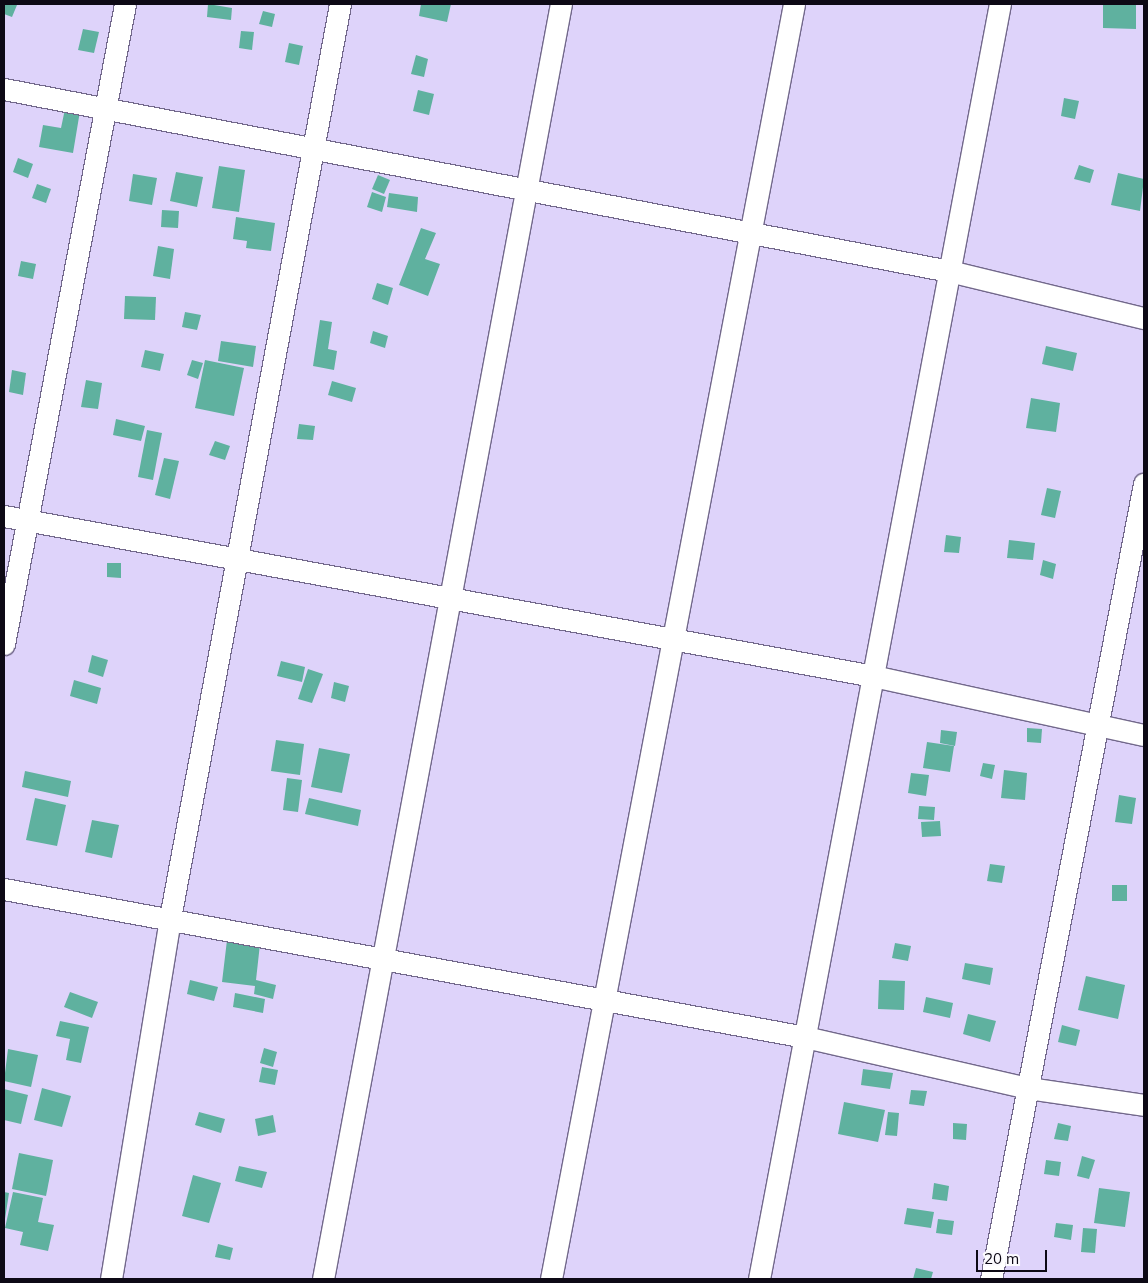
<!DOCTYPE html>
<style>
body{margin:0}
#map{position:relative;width:1148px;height:1283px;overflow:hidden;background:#ded3fa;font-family:Mulish,sans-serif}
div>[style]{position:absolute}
.building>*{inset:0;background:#5fb19f}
.roads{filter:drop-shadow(1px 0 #72688b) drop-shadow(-1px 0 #72688b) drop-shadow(0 1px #72688b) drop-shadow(0 -1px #72688b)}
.street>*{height:21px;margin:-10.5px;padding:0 10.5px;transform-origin:10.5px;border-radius:10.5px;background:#fff}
span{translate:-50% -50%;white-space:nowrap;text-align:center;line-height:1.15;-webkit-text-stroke:4px #fbfafe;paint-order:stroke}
.frame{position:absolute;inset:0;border:5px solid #0d0915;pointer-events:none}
.scale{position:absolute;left:976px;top:1250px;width:71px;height:22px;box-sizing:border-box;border:2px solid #0d0915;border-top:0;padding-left:6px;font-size:15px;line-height:18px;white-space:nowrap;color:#0d0915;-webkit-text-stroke:4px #fbfafe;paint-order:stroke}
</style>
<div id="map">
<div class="building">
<div style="clip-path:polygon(4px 4px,17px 5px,12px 17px,4px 14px)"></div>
<div style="clip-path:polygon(208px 4px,232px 8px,231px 20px,207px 17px)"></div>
<div style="clip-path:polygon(421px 4px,451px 4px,447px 22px,419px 16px)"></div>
<div style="clip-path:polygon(1103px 4px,1136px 4px,1136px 29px,1103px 28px)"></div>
<div style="clip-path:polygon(263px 11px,275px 14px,272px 27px,259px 24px)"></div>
<div style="clip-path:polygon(83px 29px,99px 32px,94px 53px,78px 50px)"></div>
<div style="clip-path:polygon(241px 31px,254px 32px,252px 50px,239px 48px)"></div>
<div style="clip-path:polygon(289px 43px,303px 46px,299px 65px,285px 62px)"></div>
<div style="clip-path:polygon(416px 55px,428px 59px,424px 77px,411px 74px)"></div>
<div style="clip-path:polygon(418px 90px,434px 94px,429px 115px,413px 111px)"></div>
<div style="clip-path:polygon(1064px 98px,1079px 101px,1075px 119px,1061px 116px)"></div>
<div style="clip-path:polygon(65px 109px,80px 111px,73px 153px,39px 147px,43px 125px,61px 128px)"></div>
<div style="clip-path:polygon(18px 158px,33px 164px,28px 178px,13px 172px)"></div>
<div style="clip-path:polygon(1079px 165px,1094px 170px,1090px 183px,1074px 179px)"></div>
<div style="clip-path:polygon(219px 166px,245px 170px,239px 212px,212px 208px)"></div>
<div style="clip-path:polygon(176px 172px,203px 177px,197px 207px,170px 201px)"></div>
<div style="clip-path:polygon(1118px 173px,1144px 179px,1140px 211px,1111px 205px)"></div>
<div style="clip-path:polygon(133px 174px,157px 178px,152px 205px,129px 201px)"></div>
<div style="clip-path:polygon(378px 175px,390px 180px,384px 194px,372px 189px)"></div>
<div style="clip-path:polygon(37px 184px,51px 189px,46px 203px,32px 198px)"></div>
<div style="clip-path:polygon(372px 192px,386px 197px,382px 212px,367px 207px)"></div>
<div style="clip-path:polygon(389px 193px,418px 197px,417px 212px,387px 207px)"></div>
<div style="clip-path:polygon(162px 210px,179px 211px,178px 228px,161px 227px)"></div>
<div style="clip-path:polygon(236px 217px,275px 223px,271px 251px,246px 248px,247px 241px,233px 239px)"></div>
<div style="clip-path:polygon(421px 228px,436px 233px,425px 259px,440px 264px,428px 296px,399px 285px)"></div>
<div style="clip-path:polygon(158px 246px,174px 249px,170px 279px,153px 276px)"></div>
<div style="clip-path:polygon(21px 261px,36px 264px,33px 279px,18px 276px)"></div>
<div style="clip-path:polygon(377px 283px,393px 288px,388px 305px,372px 299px)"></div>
<div style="clip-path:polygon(125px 296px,156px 297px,155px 320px,124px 319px)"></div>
<div style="clip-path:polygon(185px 312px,201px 315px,197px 330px,182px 327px)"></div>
<div style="clip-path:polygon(320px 320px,332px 322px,328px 349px,337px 351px,334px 370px,313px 366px)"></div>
<div style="clip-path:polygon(373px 331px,388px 336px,385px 348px,370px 343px)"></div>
<div style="clip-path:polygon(221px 341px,256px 346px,253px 367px,218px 361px)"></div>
<div style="clip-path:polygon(1046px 346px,1077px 353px,1073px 371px,1042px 364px)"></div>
<div style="clip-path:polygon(145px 350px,164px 354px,160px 371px,141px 367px)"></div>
<div style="clip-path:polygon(192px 360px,203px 363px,198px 379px,187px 375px)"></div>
<div style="clip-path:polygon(205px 360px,244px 368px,234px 416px,195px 408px)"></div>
<div style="clip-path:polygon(12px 370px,26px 373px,23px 395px,9px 392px)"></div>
<div style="clip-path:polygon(86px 380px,102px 383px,98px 409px,81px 407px)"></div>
<div style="clip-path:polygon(332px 381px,356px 388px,352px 402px,328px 395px)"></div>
<div style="clip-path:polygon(1031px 398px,1060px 403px,1056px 432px,1026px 428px)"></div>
<div style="clip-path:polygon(116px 419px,145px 426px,141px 441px,113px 435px)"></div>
<div style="clip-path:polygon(299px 424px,315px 426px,313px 440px,297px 439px)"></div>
<div style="clip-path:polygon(147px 430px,162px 433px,153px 480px,138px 477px)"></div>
<div style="clip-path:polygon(215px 441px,230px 446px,225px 460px,209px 455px)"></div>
<div style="clip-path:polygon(164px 458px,179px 461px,170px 499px,155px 495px)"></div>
<div style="clip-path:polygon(1047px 488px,1061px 491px,1055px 518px,1041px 515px)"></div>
<div style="clip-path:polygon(946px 535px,961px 537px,959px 553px,944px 552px)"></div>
<div style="clip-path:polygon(1009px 540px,1035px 543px,1033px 560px,1007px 558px)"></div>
<div style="clip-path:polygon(1043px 560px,1056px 564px,1053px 579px,1040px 575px)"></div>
<div style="clip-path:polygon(107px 563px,121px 563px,121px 578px,107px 577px)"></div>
<div style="clip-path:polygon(92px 655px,108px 660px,103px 677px,88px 672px)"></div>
<div style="clip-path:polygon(281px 661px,305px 667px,302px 682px,277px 676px)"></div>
<div style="clip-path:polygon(308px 669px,323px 674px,312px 703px,298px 699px)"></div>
<div style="clip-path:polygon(74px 680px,101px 688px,97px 704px,70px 696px)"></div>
<div style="clip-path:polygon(334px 682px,349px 686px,345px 702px,331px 698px)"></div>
<div style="clip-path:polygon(1027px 728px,1042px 729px,1041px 743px,1027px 742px)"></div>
<div style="clip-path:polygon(941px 730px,957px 732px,955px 746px,940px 743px)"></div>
<div style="clip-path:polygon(276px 740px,304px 744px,300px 775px,271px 771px)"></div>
<div style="clip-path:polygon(927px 742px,954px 746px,950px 772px,923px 768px)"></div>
<div style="clip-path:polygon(319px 748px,350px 754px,342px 793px,311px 787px)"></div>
<div style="clip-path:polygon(983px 763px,995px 765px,992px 779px,980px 776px)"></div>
<div style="clip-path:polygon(1004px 770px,1027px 773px,1025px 800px,1001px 798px)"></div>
<div style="clip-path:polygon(25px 771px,71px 781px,68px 797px,22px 787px)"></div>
<div style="clip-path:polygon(911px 773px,929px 775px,926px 796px,908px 793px)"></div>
<div style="clip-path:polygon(287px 778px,302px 780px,298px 812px,283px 810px)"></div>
<div style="clip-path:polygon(1119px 795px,1136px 798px,1132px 824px,1115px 822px)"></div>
<div style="clip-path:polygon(35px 798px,66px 805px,57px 846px,26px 840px)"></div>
<div style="clip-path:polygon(309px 798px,361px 810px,358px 826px,305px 814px)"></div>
<div style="clip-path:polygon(919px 806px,935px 807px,934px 820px,918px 819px)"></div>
<div style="clip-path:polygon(92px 820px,119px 825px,112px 858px,85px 852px)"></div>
<div style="clip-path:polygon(940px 821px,941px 836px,922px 837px,921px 822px)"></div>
<div style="clip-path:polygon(990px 864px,1005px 866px,1002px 883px,987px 881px)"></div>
<div style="clip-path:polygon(1112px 885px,1127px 885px,1127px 901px,1112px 901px)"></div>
<div style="clip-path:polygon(227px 940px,260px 944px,256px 980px,276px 985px,273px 999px,254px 994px,255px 986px,222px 982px)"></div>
<div style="clip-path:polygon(895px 943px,911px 946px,908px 961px,892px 958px)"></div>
<div style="clip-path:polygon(965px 963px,993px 968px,990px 985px,962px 979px)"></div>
<div style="clip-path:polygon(1086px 976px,1125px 985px,1118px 1019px,1078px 1010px)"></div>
<div style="clip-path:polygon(190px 980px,218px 987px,214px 1001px,187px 994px)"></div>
<div style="clip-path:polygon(879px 980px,905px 981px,904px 1010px,878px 1009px)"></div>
<div style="clip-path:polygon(70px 992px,98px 1002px,92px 1018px,64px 1007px)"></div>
<div style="clip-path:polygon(235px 993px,265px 999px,263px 1013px,233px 1007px)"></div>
<div style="clip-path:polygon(926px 997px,953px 1003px,950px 1018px,923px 1012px)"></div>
<div style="clip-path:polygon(968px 1014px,996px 1021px,990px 1042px,963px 1034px)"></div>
<div style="clip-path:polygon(60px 1021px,89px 1027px,81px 1063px,66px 1060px,70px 1039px,56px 1036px)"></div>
<div style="clip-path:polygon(1062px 1025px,1080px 1030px,1076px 1046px,1058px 1042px)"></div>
<div style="clip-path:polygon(264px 1048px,277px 1052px,273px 1067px,260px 1063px)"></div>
<div style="clip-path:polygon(8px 1049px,38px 1055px,31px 1087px,4px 1081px)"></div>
<div style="clip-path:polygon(262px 1067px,278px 1070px,275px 1085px,259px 1082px)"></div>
<div style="clip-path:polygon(863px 1069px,893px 1073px,890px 1089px,861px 1085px)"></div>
<div style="clip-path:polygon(42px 1088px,71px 1096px,62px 1127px,34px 1120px)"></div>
<div style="clip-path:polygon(4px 1089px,28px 1095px,21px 1124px,4px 1120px)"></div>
<div style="clip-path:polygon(911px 1090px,927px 1091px,924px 1106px,909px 1104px)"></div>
<div style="clip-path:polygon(844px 1102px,885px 1110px,878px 1142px,838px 1134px)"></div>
<div style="clip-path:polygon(199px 1112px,225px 1119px,221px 1133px,195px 1125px)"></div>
<div style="clip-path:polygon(888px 1112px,899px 1113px,897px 1136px,885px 1135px)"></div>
<div style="clip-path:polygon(273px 1115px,276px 1132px,258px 1136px,255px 1119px)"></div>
<div style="clip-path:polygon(953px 1123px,967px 1124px,966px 1140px,953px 1139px)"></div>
<div style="clip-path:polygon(1058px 1123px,1071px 1126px,1068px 1141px,1054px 1139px)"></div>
<div style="clip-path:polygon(19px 1153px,53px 1160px,46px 1196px,12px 1189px)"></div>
<div style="clip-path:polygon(1082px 1156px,1095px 1160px,1089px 1179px,1077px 1176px)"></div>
<div style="clip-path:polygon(1046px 1160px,1061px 1162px,1059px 1176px,1044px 1174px)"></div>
<div style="clip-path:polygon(239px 1166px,267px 1172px,262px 1188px,235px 1181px)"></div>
<div style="clip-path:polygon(193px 1175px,221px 1183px,209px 1223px,182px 1216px)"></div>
<div style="clip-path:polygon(934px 1183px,949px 1186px,947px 1201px,932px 1199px)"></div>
<div style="clip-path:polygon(1099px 1188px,1130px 1192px,1125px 1227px,1094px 1223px)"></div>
<div style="clip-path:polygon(4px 1192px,9px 1193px,5px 1219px,4px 1219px)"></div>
<div style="clip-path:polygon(13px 1192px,43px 1198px,38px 1222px,54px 1225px,48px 1251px,20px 1245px,23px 1232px,5px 1228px)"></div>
<div style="clip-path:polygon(907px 1208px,934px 1212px,931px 1228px,904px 1224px)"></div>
<div style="clip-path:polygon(938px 1219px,954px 1221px,952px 1235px,936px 1233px)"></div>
<div style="clip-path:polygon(1056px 1223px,1073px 1225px,1071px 1240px,1054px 1237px)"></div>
<div style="clip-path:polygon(1083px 1228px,1097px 1229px,1095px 1253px,1081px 1252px)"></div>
<div style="clip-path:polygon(218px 1244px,233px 1248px,230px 1260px,215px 1257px)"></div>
<div style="clip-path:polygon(916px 1268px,933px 1272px,931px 1279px,913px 1279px)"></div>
</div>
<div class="roads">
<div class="street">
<div style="left:4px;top:89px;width:962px;rotate:10.9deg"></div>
<div style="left:949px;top:271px;width:201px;rotate:13.6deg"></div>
<div style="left:4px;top:516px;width:884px;rotate:10.43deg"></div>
<div style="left:873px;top:676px;width:277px;rotate:12.3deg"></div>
<div style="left:4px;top:644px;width:651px;rotate:-79.29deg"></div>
<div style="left:4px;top:889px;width:815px;rotate:10.47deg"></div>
<div style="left:805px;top:1037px;width:229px;rotate:12.9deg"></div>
<div style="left:1028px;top:1088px;width:117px;rotate:8.3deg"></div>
<div style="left:111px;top:1279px;width:366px;rotate:-80.7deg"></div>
<div style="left:170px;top:918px;width:930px;rotate:-79.46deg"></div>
<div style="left:323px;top:1279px;width:1297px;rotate:-79.43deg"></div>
<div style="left:551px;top:1279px;width:1298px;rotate:-79.21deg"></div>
<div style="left:759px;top:1279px;width:1298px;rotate:-79.3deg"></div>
<div style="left:991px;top:1279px;width:810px;rotate:-79.11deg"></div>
</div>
</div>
<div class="frame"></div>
<div class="scale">20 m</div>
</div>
